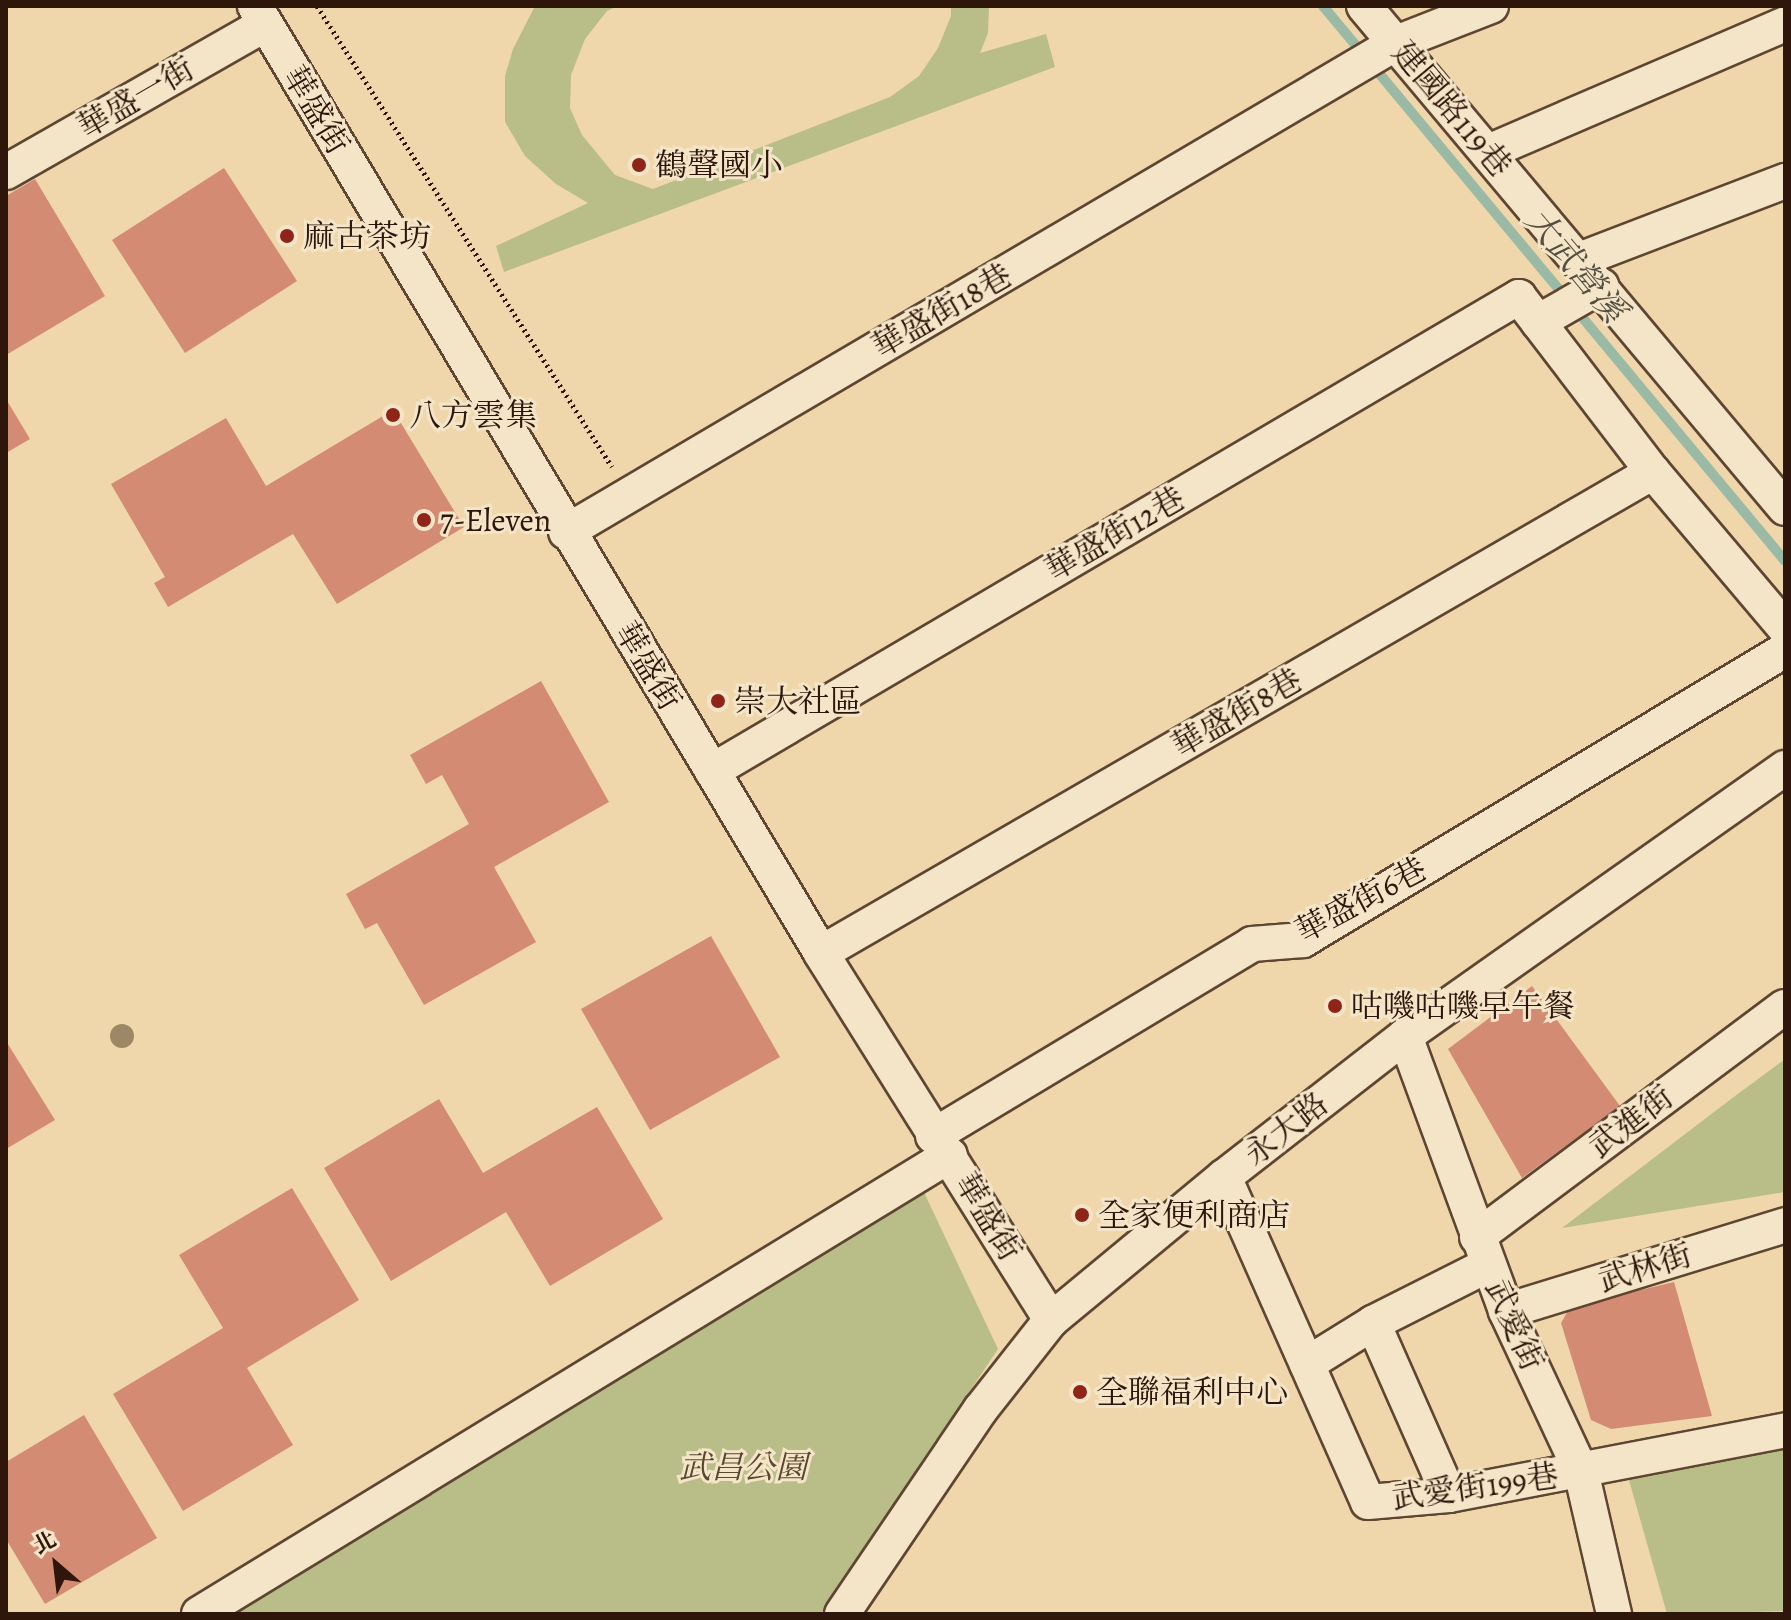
<!DOCTYPE html>
<meta charset="utf-8">
<style>
body{margin:0}
#map{position:relative;width:1791px;height:1620px;overflow:hidden;background:#efd7ab;font-family:Alegreya,"Noto Serif TC",serif}
div>[style]{position:absolute}
.green>*{inset:0;background:#b9be89}
.stream>*{height:10px;margin:-5px;padding:0 5px;transform-origin:5px;border-radius:5px;background:#9abaa6}
.building>*{inset:0;background:#d38b73}
.path>*{height:5px;margin-top:-2.5px;transform-origin:0;background:repeating-linear-gradient(90deg,#2e160a 0 2px,transparent 0 6px)}
.roads{filter:drop-shadow(2px 0 #5e4632) drop-shadow(-2px 0 #5e4632) drop-shadow(0 2px #5e4632) drop-shadow(0 -2px #5e4632)}
.street>*{height:34px;margin:-17px;padding:0 17px;transform-origin:17px;border-radius:17px;background:#f5e5c8}
.trees>*{width:24px;height:24px;margin:-12px;border-radius:50%;background:#9c8867}
.dots>*{width:22px;height:22px;translate:-50% -50%;box-sizing:border-box;border:4px solid #f5e5c8;border-radius:50%}
span{translate:-50% -50%;white-space:nowrap;text-align:center;line-height:1.15;-webkit-text-stroke:6px #f5e5c8;paint-order:stroke}
.street-label{font-size:32px;color:#2e160a}
.poi-label{font-size:32px;color:#2e160a}
.left{translate:0 -50%;text-align:left}
.park-label{font-size:32px;color:#584830;font-style:italic}
.water-label{font-size:34px;color:#544f41;font-style:italic}
.frame{position:absolute;inset:0;border:8px solid #2e160a;pointer-events:none}
.north{position:absolute;left:16px;top:1524px;width:80px;height:80px;-webkit-text-stroke:6px #f5e5c8;paint-order:stroke;rotate:332deg;font-size:22px;font-weight:700;line-height:32px;text-align:center;color:#2e160a}
.north::after{content:'';display:block;margin:auto;width:28px;height:36px;background:#2e160a;clip-path:polygon(50% 0,100% 100%,50% 72%,0 100%)}
</style>
<div id="map">
<div class="green">
<div style="clip-path:polygon(535px 6px,618px 6px,607px 11px,585px 39px,571px 75px,570px 108px,582px 135px,615px 175px,653px 189px,890px 97px,919px 76px,938px 48px,951px 16px,951px 6px,989px 6px,988px 33px,980px 53px,1046px 34px,1055px 67px,504px 272px,496px 246px,588px 203px,556px 184px,525px 156px,505px 122px,505px 76px,513px 49px)"></div>
<div style="clip-path:polygon(1785px 1059px,1785px 1192px,1562px 1228px,1731px 1099px)"></div>
<div style="clip-path:polygon(921px 1186px,998px 1349px,821px 1614px,224px 1614px)"></div>
<div style="clip-path:polygon(1785px 1425px,1785px 1611px,1667px 1614px,1623px 1459px)"></div>
</div>
<div class="stream">
<div style="left:1323px;top:6px;width:722px;rotate:50.22deg"></div>
</div>
<div class="building">
<div style="clip-path:polygon(224px 168px,297px 281px,185px 353px,112px 240px)"></div>
<div style="clip-path:polygon(35px 179px,105px 296px,6px 355px,6px 196px)"></div>
<div style="clip-path:polygon(6px 399px,30px 439px,6px 453px)"></div>
<div style="clip-path:polygon(393px 410px,464px 527px,337px 604px,293px 534px,168px 607px,154px 583px,165px 577px,111px 484px,226px 418px,266px 486px)"></div>
<div style="clip-path:polygon(541px 681px,609px 802px,494px 867px,536px 942px,424px 1005px,377px 923px,365px 929px,346px 894px,469px 824px,442px 775px,426px 784px,410px 755px)"></div>
<div style="clip-path:polygon(711px 936px,780px 1057px,650px 1130px,581px 1009px)"></div>
<div style="clip-path:polygon(1532px 986px,1620px 1106px,1522px 1178px,1448px 1049px)"></div>
<div style="clip-path:polygon(6px 1041px,55px 1120px,6px 1149px)"></div>
<div style="clip-path:polygon(439px 1099px,483px 1173px,597px 1107px,663px 1219px,550px 1286px,506px 1212px,391px 1281px,324px 1168px)"></div>
<div style="clip-path:polygon(292px 1188px,359px 1300px,247px 1368px,293px 1445px,183px 1511px,113px 1394px,223px 1328px,179px 1255px)"></div>
<div style="clip-path:polygon(1674px 1282px,1712px 1416px,1611px 1429px,1591px 1420px,1561px 1323px,1570px 1307px)"></div>
<div style="clip-path:polygon(84px 1415px,157px 1538px,45px 1604px,6px 1539px,6px 1462px)"></div>
</div>
<div class="path">
<div style="left:317px;top:6px;width:547px;rotate:57.38deg"></div>
</div>
<div class="roads">
<div class="street">
<div style="left:255px;top:6px;width:1103px;rotate:59.13deg"></div>
<div style="left:821px;top:953px;width:433px;rotate:57.9deg"></div>
<div style="left:1364px;top:6px;width:655px;rotate:50.02deg"></div>
<div style="left:1488px;top:152px;width:323px;rotate:-23.3deg"></div>
<div style="left:6px;top:172px;width:298px;rotate:-29.7deg"></div>
<div style="left:1579px;top:260px;width:221px;rotate:-21deg"></div>
<div style="left:1538px;top:322px;width:73px;rotate:-29.7deg"></div>
<div style="left:566px;top:532px;width:963px;rotate:-30.5deg"></div>
<div style="left:1396px;top:43px;width:102px;rotate:-21.3deg"></div>
<div style="left:712px;top:771px;width:936px;rotate:-30.43deg"></div>
<div style="left:1519px;top:297px;width:220px;rotate:52.6deg"></div>
<div style="left:1653px;top:472px;width:204px;rotate:49.8deg"></div>
<div style="left:821px;top:953px;width:961px;rotate:-30.03deg"></div>
<div style="left:1405px;top:1036px;width:293px;rotate:69.8deg"></div>
<div style="left:1506px;top:1311px;width:177px;rotate:64.9deg"></div>
<div style="left:1581px;top:1471px;width:147px;rotate:77deg"></div>
<div style="left:933px;top:1136px;width:372px;rotate:-31deg"></div>
<div style="left:1252px;top:944px;width:51px;rotate:-4.5deg"></div>
<div style="left:1303px;top:940px;width:563px;rotate:-31.03deg"></div>
<div style="left:1224px;top:1177px;width:355px;rotate:66.1deg"></div>
<div style="left:1368px;top:1502px;width:81px;rotate:-4.9deg"></div>
<div style="left:1449px;top:1495px;width:342px;rotate:-10.9deg"></div>
<div style="left:1477px;top:1237px;width:384px;rotate:-36.8deg"></div>
<div style="left:1506px;top:1311px;width:292px;rotate:-17.1deg"></div>
<div style="left:1373px;top:1323px;width:188px;rotate:66.2deg"></div>
<div style="left:1307px;top:1364px;width:78px;rotate:-31.8deg"></div>
<div style="left:1373px;top:1323px;width:129px;rotate:-26.8deg"></div>
<div style="left:199px;top:1614px;width:880px;rotate:-31.43deg"></div>
<div style="left:842px;top:1614px;width:248px;rotate:-55.9deg"></div>
<div style="left:981px;top:1409px;width:113px;rotate:-51.8deg"></div>
<div style="left:1051px;top:1320px;width:224px;rotate:-39.6deg"></div>
<div style="left:1224px;top:1177px;width:229px;rotate:-37.9deg"></div>
<div style="left:1405px;top:1036px;width:465px;rotate:-35.2deg"></div>
</div>
</div>
<div class="trees">
<div style="left:122px;top:1036px"></div>
</div>
<div class="dots">
<div style="left:639px;top:165px;background:#8f2418"></div>
<div style="left:287px;top:236px;background:#8f2418"></div>
<div style="left:393px;top:415px;background:#8f2418"></div>
<div style="left:424px;top:520px;background:#8f2418"></div>
<div style="left:718px;top:701px;background:#8f2418"></div>
<div style="left:1335px;top:1006px;background:#8f2418"></div>
<div style="left:1082px;top:1215px;background:#8f2418"></div>
<div style="left:1080px;top:1392px;background:#8f2418"></div>
</div>
<div class="street-label">
<span style="left:136px;top:98px;rotate:-30deg">華盛一街</span>
<span style="left:1452px;top:109px;rotate:50deg">建國路119巷</span>
<span style="left:316px;top:110px;rotate:59deg">華盛街</span>
<span style="left:942px;top:311px;rotate:-30deg">華盛街18巷</span>
<span style="left:1115px;top:534px;rotate:-30deg">華盛街12巷</span>
<span style="left:648px;top:666px;rotate:59deg">華盛街</span>
<span style="left:1237px;top:713px;rotate:-30deg">華盛街8巷</span>
<span style="left:1361px;top:900px;rotate:-28deg">華盛街6巷</span>
<span style="left:1631px;top:1122px;rotate:-37deg">武進街</span>
<span style="left:1286px;top:1129px;rotate:-38deg">永大路</span>
<span style="left:988px;top:1217px;rotate:59deg">華盛街</span>
<span style="left:1645px;top:1268px;rotate:-17deg">武林街</span>
<span style="left:1514px;top:1325px;rotate:66deg">武愛街</span>
<span style="left:1475px;top:1487px;rotate:-8deg">武愛街199巷</span>
</div>
<div class="poi-label">
<span class="left" style="left:655px;top:165px">鶴聲國小</span>
<span class="left" style="left:303px;top:236px">麻古茶坊</span>
<span class="left" style="left:409px;top:415px">八方雲集</span>
<span class="left" style="left:440px;top:520px">7-Eleven</span>
<span class="left" style="left:734px;top:701px">崇大社區</span>
<span class="left" style="left:1351px;top:1006px">咕嘰咕嘰早午餐</span>
<span class="left" style="left:1098px;top:1215px">全家便利商店</span>
<span class="left" style="left:1096px;top:1392px">全聯福利中心</span>
</div>
<div class="park-label">
<span style="left:743px;top:1467px">武昌公園</span>
</div>
<div class="water-label">
<span style="left:1576px;top:265px;rotate:50deg">大武營溪</span>
</div>
<div class="frame"></div>
<div class="north">北</div>
</div>
